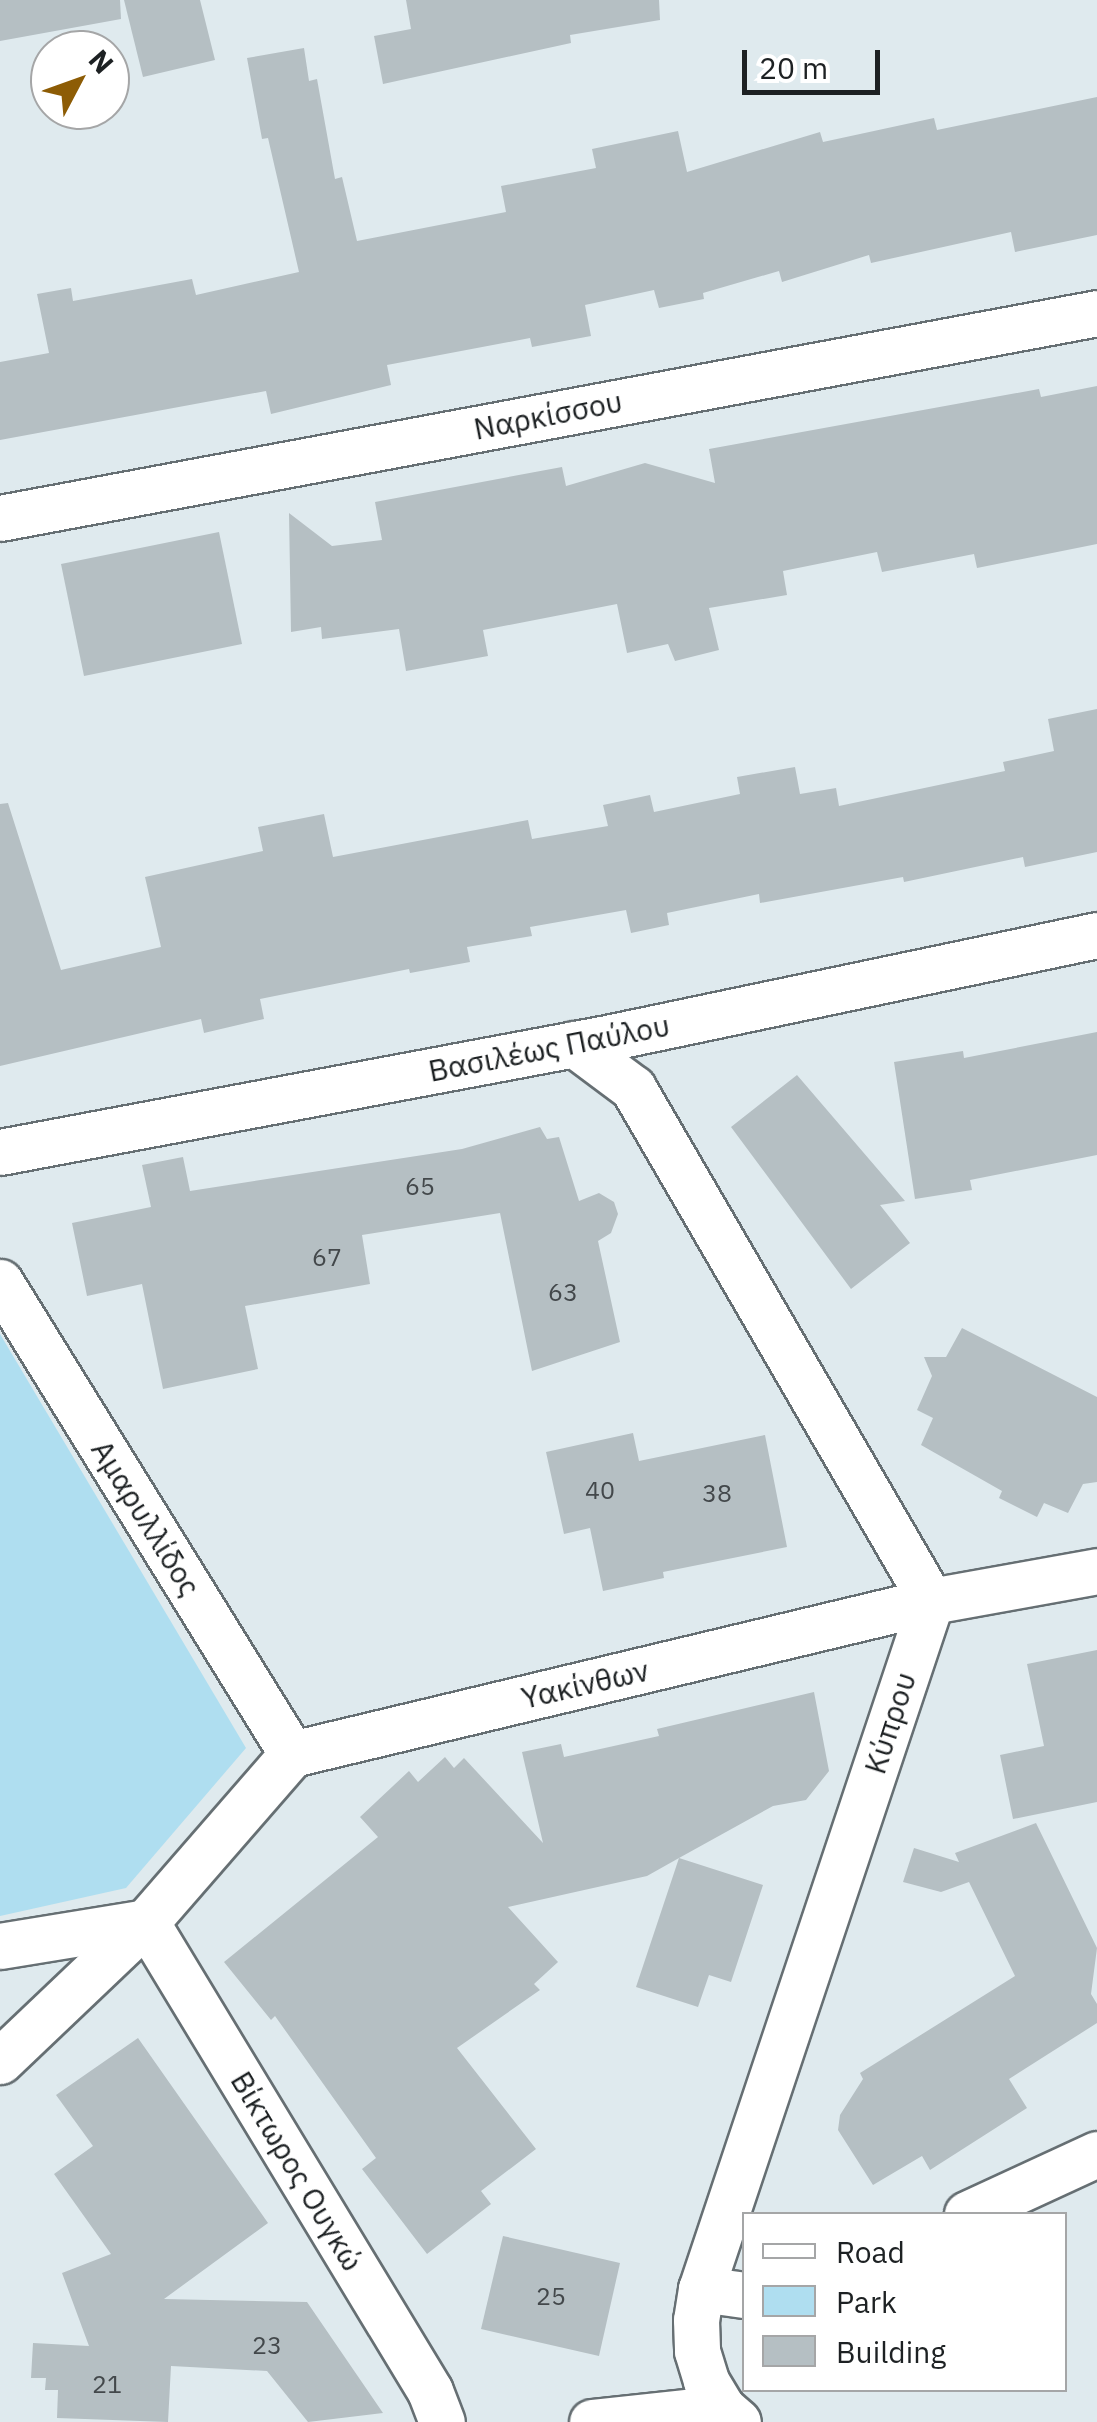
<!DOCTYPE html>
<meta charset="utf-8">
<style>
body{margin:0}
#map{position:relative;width:1097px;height:2422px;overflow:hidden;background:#dfeaee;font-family:"IBM Plex Sans",sans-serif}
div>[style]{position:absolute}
.green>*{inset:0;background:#afdef0}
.building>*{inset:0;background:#b5bfc3}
.roads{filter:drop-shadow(2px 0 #666f73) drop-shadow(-2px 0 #666f73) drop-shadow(0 2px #666f73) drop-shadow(0 -2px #666f73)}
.minor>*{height:45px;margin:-22.5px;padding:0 22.5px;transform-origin:22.5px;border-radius:22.5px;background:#fff}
span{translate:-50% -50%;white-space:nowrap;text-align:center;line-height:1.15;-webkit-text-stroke:8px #fff;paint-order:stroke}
.number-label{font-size:25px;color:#43484b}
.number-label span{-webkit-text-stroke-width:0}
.street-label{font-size:30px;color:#1d2123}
.legend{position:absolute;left:742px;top:2212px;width:325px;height:180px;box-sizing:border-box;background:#fff;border:2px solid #a5a6a7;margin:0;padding:12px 18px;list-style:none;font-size:30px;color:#1d2123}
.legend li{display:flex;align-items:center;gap:20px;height:50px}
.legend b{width:50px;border:2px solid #a5a6a7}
.north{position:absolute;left:30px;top:30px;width:100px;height:100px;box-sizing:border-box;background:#fff;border:2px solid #a5a6a7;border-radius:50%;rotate:49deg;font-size:28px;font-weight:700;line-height:40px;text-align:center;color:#1d2123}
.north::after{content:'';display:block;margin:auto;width:35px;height:45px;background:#8d5c05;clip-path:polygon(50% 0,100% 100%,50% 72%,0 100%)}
.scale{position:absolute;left:742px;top:50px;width:138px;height:45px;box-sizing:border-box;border:5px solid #1d2123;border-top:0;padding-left:12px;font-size:30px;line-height:35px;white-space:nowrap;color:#1d2123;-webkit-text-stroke:8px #fff;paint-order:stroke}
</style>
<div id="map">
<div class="green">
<div style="clip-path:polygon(0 1334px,246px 1748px,126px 1888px,0 1916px)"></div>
</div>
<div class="building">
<div style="clip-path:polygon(0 0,120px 0,121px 19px,0 41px)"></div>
<div style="clip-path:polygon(124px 0,200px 0,215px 60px,143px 77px)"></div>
<div style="clip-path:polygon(406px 0,659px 0,660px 20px,570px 35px,571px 43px,383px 84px,374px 36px,411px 29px)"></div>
<div style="clip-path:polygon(304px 48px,309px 81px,317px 79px,335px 179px,342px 177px,357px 241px,506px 212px,501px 186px,596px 168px,592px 149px,678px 131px,687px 172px,820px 132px,823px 142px,934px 118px,937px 130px,1097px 97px,1097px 235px,1015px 252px,1011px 232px,871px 263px,869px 255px,782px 282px,779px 271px,703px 293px,704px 299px,659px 308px,654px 290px,585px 305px,591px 336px,532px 347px,530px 338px,387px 365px,391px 385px,271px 414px,266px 391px,0 440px,0 362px,49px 353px,37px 294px,71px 288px,73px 301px,192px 279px,196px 295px,299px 272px,268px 138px,262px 139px,247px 58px)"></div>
<div style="clip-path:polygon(1097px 386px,1097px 544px,977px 568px,974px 554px,882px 572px,877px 552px,783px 571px,787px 595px,709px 608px,719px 650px,675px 661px,668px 644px,627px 653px,617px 604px,483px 630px,488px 656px,406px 671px,399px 629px,322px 639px,321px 627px,291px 632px,289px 513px,332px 546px,382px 540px,375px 502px,562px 467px,566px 486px,645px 463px,715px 483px,709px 449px,1039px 389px,1041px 397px)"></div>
<div style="clip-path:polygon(219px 532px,242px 644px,84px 676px,61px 564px)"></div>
<div style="clip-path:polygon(1097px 709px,1097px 852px,1025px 867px,1023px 857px,904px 882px,903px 877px,760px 903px,759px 894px,667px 913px,669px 925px,631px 933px,626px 910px,530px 927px,532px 936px,467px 947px,470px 962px,410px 973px,409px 969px,260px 999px,264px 1019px,204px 1033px,201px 1019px,0 1066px,0 804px,8px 803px,61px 970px,161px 947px,145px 877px,263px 851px,258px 827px,324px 814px,333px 857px,528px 820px,532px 839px,608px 826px,603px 805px,650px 795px,654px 812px,740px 794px,737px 777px,795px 767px,800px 794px,836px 788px,839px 806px,1005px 771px,1003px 762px,1054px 751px,1048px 719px)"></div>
<div style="clip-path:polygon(1097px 1032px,1097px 1155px,970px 1180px,972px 1190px,915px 1199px,894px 1062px,963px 1051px,964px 1058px)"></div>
<div style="clip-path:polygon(797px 1075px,905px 1201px,880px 1205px,910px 1243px,851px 1289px,731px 1127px)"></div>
<div style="clip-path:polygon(540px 1127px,547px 1139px,559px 1137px,579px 1201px,599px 1193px,614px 1202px,618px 1214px,611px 1233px,598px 1241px,620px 1342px,532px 1371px,500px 1213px,362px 1235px,370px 1284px,245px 1306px,258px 1369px,163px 1389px,142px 1284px,87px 1296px,72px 1223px,151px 1207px,142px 1165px,183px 1157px,190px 1191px,462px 1149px)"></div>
<div style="clip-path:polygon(962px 1328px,1097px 1397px,1097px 1482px,1083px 1484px,1068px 1513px,1044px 1503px,1037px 1517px,999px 1498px,1002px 1491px,921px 1445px,933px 1418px,917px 1410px,932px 1376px,924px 1357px,946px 1357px)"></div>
<div style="clip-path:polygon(633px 1433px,639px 1461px,765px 1435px,787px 1547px,663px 1572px,664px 1578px,603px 1591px,590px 1528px,564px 1534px,546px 1452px)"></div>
<div style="clip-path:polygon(1097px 1650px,1097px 1802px,1013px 1819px,1000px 1755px,1044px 1746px,1027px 1664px)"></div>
<div style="clip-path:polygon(814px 1692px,829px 1771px,806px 1800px,773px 1806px,679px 1858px,763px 1885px,731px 1982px,709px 1975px,698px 2007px,636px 1987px,679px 1858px,647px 1876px,508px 1907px,558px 1962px,534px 1984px,540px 1990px,457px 2048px,536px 2149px,481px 2191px,491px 2204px,427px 2254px,362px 2169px,376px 2158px,275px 2016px,271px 2020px,224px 1962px,378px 1837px,360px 1817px,409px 1771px,418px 1782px,445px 1757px,454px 1768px,464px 1758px,543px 1843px,522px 1752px,561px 1744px,564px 1757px,659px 1736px,657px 1729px)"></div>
<div style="clip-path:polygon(1036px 1823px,1097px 1948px,1091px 1994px,1097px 2004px,1097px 2023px,1009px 2079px,1027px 2108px,930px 2170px,922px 2156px,873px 2185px,838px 2130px,840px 2115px,863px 2079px,860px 2073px,1015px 1976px,969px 1882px,941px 1892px,903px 1882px,914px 1848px,959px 1862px,955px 1853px)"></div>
<div style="clip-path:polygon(138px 2038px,268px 2223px,164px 2299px,307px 2302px,383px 2413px,308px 2422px,267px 2371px,171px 2366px,168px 2422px,57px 2418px,58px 2390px,45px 2390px,46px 2378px,31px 2378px,33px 2343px,89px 2346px,62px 2273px,111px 2254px,54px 2174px,93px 2146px,56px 2095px)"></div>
<div style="clip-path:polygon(503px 2236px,620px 2263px,599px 2356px,481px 2329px)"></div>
</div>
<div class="roads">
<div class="minor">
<div style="left:0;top:518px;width:1116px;rotate:-10.58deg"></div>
<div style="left:574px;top:1044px;width:74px;rotate:36.7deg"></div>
<div style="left:633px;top:1088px;width:593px;rotate:59.85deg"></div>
<div style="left:931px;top:1601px;width:725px;rotate:108.48deg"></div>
<div style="left:701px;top:2289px;width:31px;rotate:99deg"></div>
<div style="left:696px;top:2320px;width:31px;rotate:88deg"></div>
<div style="left:697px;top:2351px;width:31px;rotate:73deg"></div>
<div style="left:706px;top:2381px;width:31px;rotate:59deg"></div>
<div style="left:722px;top:2408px;width:21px;rotate:41deg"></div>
<div style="left:0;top:1152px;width:618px;rotate:-10.64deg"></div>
<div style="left:607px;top:1038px;width:501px;rotate:-11.87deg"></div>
<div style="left:0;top:1282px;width:555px;rotate:58.26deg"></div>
<div style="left:0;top:1946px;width:148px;rotate:-9.3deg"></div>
<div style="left:146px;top:1922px;width:548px;rotate:58.8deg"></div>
<div style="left:430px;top:2391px;width:33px;rotate:69deg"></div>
<div style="left:0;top:2061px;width:202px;rotate:-43.6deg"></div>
<div style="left:146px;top:1922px;width:223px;rotate:-49deg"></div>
<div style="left:292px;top:1754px;width:657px;rotate:-13.47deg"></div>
<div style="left:931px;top:1601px;width:169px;rotate:-10.2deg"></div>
<div style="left:967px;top:2214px;width:143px;rotate:-24.8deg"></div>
<div style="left:701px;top:2289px;width:43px;rotate:7.9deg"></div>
<div style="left:592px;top:2422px;width:131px;rotate:-6.1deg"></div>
</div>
</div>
<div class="number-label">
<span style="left:420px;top:1186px">65</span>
<span style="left:327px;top:1257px">67</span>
<span style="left:563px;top:1292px">63</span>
<span style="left:600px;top:1490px">40</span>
<span style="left:717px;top:1493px">38</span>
<span style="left:551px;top:2296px">25</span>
<span style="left:267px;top:2345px">23</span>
<span style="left:107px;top:2384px">21</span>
</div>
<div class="street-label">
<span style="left:548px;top:415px;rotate:-11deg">Ναρκίσσου</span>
<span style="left:549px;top:1048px;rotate:-11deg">Βασιλέως Παύλου</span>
<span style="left:146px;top:1518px;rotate:58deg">Αμαρυλλίδος</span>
<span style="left:585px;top:1684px;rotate:-13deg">Υακίνθων</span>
<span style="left:890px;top:1723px;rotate:-72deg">Κύπρου</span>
<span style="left:297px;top:2171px;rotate:59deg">Βίκτωρος Ουγκώ</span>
</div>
<ul class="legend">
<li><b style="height:12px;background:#fff"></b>Road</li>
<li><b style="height:28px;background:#afdef0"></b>Park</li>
<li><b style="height:28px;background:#b5bfc3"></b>Building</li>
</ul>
<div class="north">N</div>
<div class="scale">20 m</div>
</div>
